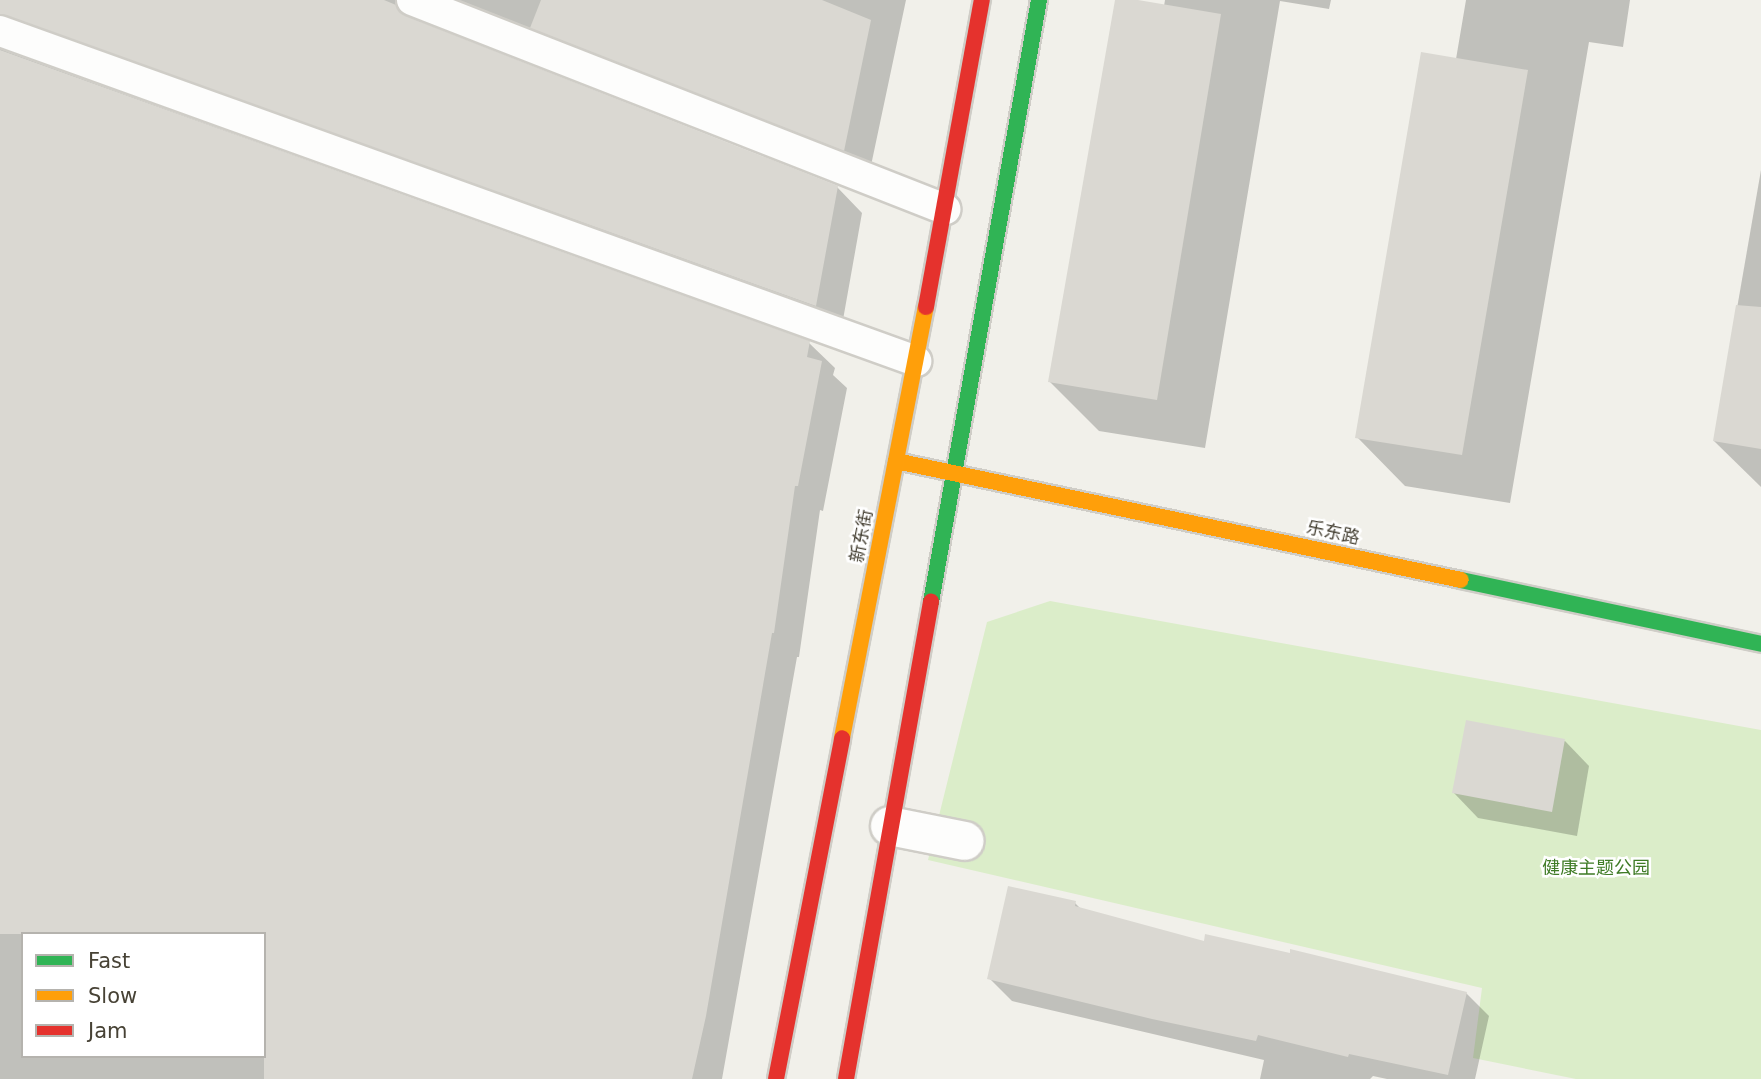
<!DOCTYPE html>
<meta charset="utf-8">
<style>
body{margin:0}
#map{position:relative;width:1761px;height:1079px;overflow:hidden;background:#f1f0ea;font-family:"DejaVu Sans","Noto Sans SC",sans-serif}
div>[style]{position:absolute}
.green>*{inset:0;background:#dbedc9}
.shadow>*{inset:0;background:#0003}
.building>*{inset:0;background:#dad8d2}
.roads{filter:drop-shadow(2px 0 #cfcdc7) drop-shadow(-2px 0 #cfcdc7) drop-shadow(0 2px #cfcdc7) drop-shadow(0 -2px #cfcdc7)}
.lane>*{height:30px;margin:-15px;padding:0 15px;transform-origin:15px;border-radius:15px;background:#fdfdfc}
.street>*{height:38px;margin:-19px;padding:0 19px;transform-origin:19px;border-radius:19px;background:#fdfdfc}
.fast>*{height:16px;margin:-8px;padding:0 8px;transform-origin:8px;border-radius:8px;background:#30b455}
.slow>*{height:16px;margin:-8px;padding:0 8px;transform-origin:8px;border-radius:8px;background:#ff9f0a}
.jam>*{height:16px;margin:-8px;padding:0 8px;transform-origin:8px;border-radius:8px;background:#e5322d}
span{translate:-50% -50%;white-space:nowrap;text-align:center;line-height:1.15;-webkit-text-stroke:5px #fff;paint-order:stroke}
.street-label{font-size:18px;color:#474235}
.park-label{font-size:18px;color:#3f7b26}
.legend{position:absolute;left:21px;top:932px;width:245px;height:126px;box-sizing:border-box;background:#fff;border:2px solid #b5b3ae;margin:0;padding:9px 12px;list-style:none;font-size:21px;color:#474235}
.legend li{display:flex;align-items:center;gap:14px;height:35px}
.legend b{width:35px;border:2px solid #b5b3ae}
</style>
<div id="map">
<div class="green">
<div style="clip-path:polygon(1050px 601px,1761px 730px,1761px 1079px,1576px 1079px,1473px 1058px,1482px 988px,928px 860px,987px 622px)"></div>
</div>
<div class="shadow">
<div style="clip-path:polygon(evenodd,0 0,906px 0,869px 175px,427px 11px,420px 20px,421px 24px,837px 187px,862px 213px,841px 331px,15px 42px,8px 52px,809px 343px,835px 368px,833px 375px,847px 388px,823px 511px,820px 510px,799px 657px,797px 657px,722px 1079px,0 1079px,0 0,23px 934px,264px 934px,264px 1056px,23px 1056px,23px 934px)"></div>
<div style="clip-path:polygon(1117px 0,1164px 6px,1165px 0,1331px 0,1329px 9px,1280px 1px,1205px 448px,1099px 431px,1050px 382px)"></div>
<div style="clip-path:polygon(1466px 0,1630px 0,1623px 47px,1589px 42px,1510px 503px,1405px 486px,1357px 437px,1456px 59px)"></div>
<div style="clip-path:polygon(1761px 170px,1761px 487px,1714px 441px)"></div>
<div style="clip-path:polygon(1565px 741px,1589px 766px,1577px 836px,1478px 818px,1454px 793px)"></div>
<div style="clip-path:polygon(1075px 903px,1081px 909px,1205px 943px,1466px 993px,1489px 1016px,1475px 1079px,1387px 1079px,1373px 1076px,1370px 1079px,1260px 1079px,1264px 1060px,1012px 1001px,989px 978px)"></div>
</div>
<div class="building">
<div style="clip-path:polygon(0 0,384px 0,396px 5px,406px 16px,838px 186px,816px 306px,0 14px)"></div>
<div style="clip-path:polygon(541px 0,822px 0,871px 20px,844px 151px,530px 28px)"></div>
<div style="clip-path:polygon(1115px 0,1138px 0,1221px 14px,1157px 400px,1048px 382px)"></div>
<div style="clip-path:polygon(0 50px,810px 341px,807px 357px,822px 361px,798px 486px,795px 486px,774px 633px,772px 633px,706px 1016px,692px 1079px,264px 1079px,264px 934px,0 934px)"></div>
<div style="clip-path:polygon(1421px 52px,1528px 70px,1462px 455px,1355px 438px)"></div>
<div style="clip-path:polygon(1736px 305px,1761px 307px,1761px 449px,1713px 441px)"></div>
<div style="clip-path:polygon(1466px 720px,1565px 739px,1552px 812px,1452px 793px)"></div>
<div style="clip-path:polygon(1008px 886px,1076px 901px,1075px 906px,1204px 941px,1205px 934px,1290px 953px,1290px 949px,1467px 992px,1448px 1075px,1349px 1054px,1348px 1057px,1258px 1035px,1256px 1041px,1152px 1019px,987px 979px)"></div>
</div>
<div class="roads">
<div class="lane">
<div style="left:412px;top:0;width:573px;rotate:21.41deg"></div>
<div style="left:0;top:31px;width:974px;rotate:19.81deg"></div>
</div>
<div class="street">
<div style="left:890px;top:826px;width:76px;rotate:11.3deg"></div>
</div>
<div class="fast">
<div style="left:1461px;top:580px;width:307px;rotate:12deg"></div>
<div style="left:931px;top:602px;width:612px;rotate:-79.83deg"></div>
</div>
<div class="slow">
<div style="left:896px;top:461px;width:577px;rotate:11.89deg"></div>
<div style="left:842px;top:738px;width:439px;rotate:-79deg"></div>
</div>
<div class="jam">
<div style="left:926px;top:307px;width:312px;rotate:-79.7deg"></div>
<div style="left:776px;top:1079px;width:347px;rotate:-79deg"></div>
<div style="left:846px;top:1079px;width:485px;rotate:-79.9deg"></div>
</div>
</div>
<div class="street-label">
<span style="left:1333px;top:533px;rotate:12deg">乐东路</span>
<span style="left:862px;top:536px;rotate:-79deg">新东街</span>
</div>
<div class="park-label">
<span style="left:1596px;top:868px">健康主题公园</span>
</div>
<ul class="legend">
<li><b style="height:9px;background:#30b455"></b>Fast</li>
<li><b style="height:9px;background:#ff9f0a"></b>Slow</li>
<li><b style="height:9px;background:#e5322d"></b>Jam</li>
</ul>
</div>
